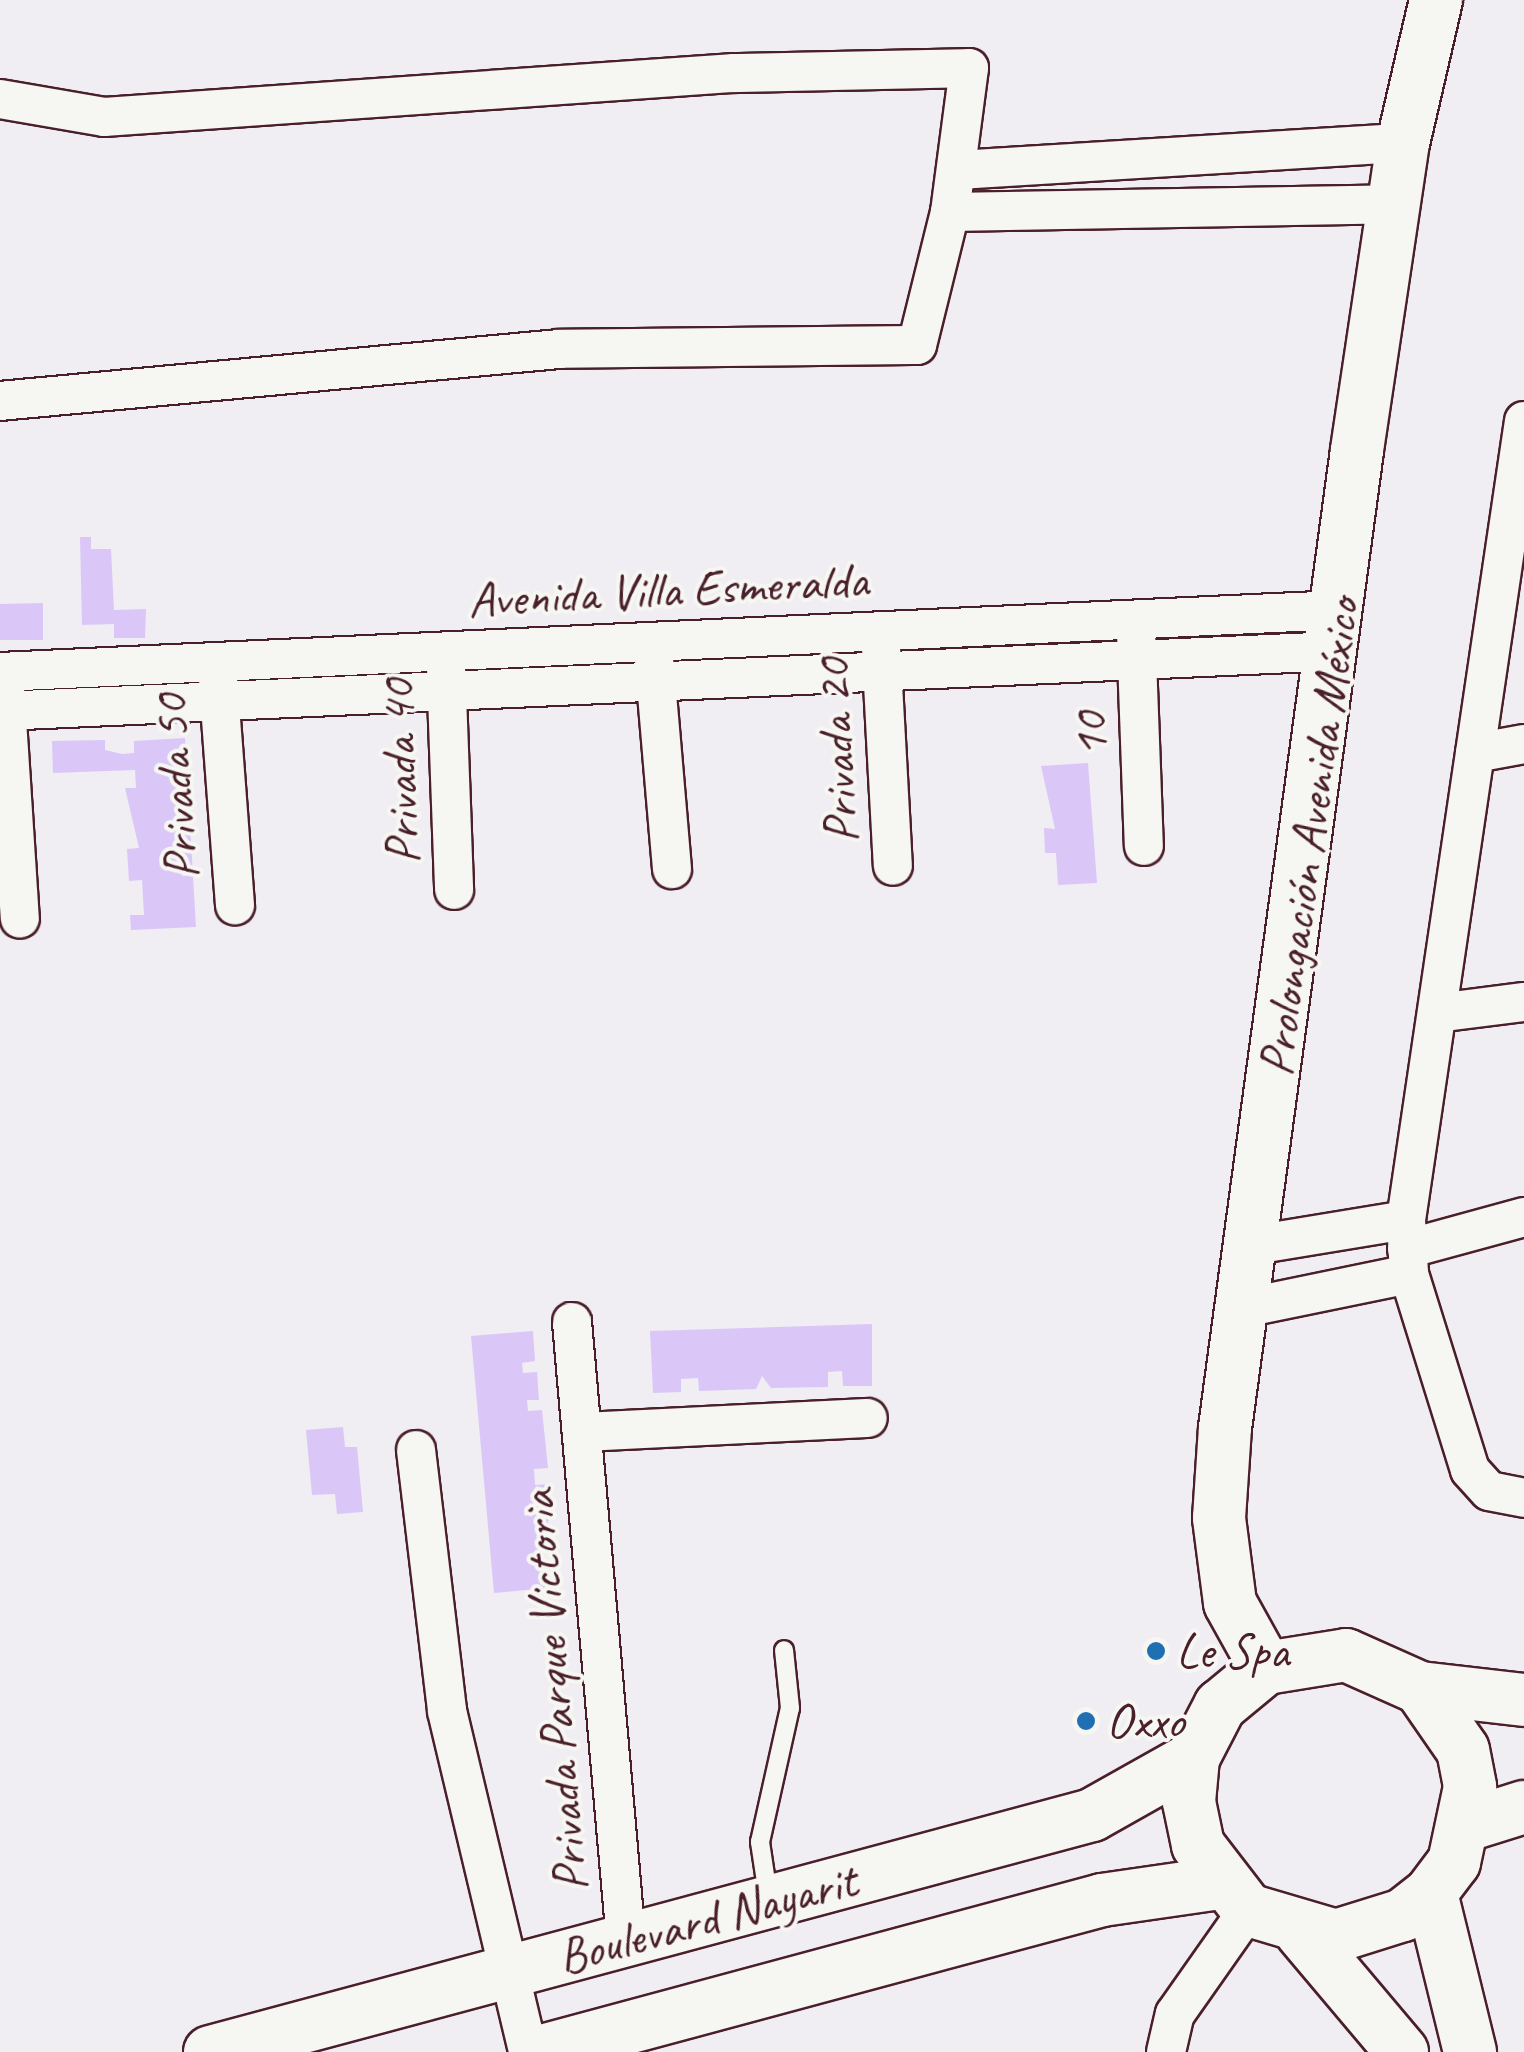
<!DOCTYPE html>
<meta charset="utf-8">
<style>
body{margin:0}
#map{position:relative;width:1524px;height:2052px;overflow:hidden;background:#f0edf3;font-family:Caveat,sans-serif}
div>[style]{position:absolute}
.building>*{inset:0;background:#dac7f8}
.roads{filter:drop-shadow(2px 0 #4a1f2b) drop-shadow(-2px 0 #4a1f2b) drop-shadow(0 2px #4a1f2b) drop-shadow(0 -2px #4a1f2b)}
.lane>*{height:18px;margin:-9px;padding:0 9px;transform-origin:9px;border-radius:9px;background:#f6f6f2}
.street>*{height:38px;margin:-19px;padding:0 19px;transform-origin:19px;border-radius:19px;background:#f6f6f2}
.secondary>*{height:52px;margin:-26px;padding:0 26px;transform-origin:26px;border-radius:26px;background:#f6f6f2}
.dots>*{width:28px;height:28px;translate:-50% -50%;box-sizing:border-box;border:5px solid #f6f6f2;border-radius:50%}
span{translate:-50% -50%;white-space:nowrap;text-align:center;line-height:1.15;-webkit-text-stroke:8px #f6f6f2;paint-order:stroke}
.street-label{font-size:50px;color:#4a1f2b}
.poi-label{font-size:50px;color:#4a1f2b}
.left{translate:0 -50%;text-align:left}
</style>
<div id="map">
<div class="building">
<div style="clip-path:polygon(80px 537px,91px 537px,91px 549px,111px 549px,114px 610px,146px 609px,145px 638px,114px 638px,114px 624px,82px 625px)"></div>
<div style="clip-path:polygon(43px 603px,43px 640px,0 640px,0 604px)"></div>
<div style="clip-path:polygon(185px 738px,196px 927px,131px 930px,130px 915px,144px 915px,142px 880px,129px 881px,127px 849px,139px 848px,125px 788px,136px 788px,135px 770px,53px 773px,52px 741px,105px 740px,105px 750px,122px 754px,134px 753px,134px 741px)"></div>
<div style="clip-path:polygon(1088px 763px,1097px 883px,1058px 885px,1056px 853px,1045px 853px,1044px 828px,1055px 829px,1041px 766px)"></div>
<div style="clip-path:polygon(872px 1324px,872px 1386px,843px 1386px,842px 1371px,828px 1372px,828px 1387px,771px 1388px,762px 1376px,756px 1389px,699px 1391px,698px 1378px,681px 1379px,681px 1392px,653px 1393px,650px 1331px)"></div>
<div style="clip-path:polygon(533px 1331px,535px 1361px,522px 1363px,523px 1373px,537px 1372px,539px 1400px,527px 1400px,528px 1411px,542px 1410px,548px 1468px,534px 1469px,535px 1485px,551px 1484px,552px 1497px,542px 1562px,555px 1561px,557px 1587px,494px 1593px,471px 1336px)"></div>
<div style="clip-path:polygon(343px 1427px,345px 1447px,357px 1447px,363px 1512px,337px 1514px,335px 1494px,312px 1495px,306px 1430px)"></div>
</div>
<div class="roads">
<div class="lane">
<div style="left:768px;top:1895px;width:54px;rotate:-98.6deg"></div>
<div style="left:760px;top:1842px;width:137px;rotate:-77.4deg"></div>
<div style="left:790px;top:1708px;width:58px;rotate:-95.9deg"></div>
</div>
<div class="street">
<div style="left:0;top:99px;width:106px;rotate:9.8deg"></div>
<div style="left:104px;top:117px;width:632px;rotate:-4deg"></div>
<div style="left:734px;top:73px;width:235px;rotate:-1.2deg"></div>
<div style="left:969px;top:68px;width:145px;rotate:97.5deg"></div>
<div style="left:950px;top:212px;width:137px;rotate:103.9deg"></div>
<div style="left:917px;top:345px;width:358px;rotate:179.4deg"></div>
<div style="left:559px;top:349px;width:561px;rotate:174.69deg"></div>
<div style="left:958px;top:170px;width:446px;rotate:-3.5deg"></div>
<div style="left:950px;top:212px;width:444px;rotate:-1deg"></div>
<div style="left:1524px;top:421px;width:808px;rotate:98.4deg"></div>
<div style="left:1406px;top:1220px;width:54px;rotate:86.8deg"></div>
<div style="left:1409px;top:1274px;width:205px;rotate:72.7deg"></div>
<div style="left:1470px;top:1470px;width:28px;rotate:48deg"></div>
<div style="left:1489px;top:1491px;width:36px;rotate:11deg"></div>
<div style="left:1136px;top:632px;width:214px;rotate:87.9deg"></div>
<div style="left:881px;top:647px;width:219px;rotate:86.9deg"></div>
<div style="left:654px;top:659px;width:211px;rotate:85.1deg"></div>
<div style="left:446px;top:668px;width:222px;rotate:87.9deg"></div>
<div style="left:0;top:672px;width:1342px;rotate:-2.65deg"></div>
<div style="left:218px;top:679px;width:227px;rotate:85.7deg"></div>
<div style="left:5px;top:689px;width:230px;rotate:86.3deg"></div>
<div style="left:0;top:711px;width:1337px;rotate:-2.57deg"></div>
<div style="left:1475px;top:753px;width:50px;rotate:-10.4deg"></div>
<div style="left:1437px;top:1013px;width:88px;rotate:-7.2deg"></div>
<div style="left:1254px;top:1245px;width:154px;rotate:-9.3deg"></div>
<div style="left:1407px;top:1249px;width:121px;rotate:-15.3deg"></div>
<div style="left:1244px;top:1308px;width:168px;rotate:-11.6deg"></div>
<div style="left:572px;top:1322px;width:621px;rotate:85.01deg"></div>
<div style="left:582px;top:1432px;width:286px;rotate:-2.8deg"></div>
<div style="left:416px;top:1450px;width:263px;rotate:83.2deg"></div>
<div style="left:447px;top:1711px;width:350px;rotate:76.6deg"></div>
<div style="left:1166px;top:2052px;width:39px;rotate:-77deg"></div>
<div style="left:1175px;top:2014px;width:127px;rotate:-54.9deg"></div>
</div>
<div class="secondary">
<div style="left:1266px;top:1668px;width:74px;rotate:-119deg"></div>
<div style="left:1230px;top:1603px;width:86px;rotate:-97.4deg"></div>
<div style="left:1219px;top:1518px;width:90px;rotate:-86.2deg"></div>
<div style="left:1225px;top:1428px;width:987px;rotate:-82.31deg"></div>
<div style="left:1357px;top:450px;width:310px;rotate:-81.5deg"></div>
<div style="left:1403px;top:143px;width:147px;rotate:-77deg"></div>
<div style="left:1420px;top:1688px;width:75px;rotate:55.3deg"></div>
<div style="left:1463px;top:1750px;width:38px;rotate:79deg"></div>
<div style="left:1470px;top:1787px;width:77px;rotate:102deg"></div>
<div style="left:1454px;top:1862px;width:39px;rotate:127deg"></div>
<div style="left:1431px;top:1893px;width:36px;rotate:142deg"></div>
<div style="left:1403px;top:1915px;width:70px;rotate:162.6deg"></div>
<div style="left:1336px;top:1936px;width:92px;rotate:-163.5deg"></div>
<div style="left:1248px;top:1910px;width:82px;rotate:-127.6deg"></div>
<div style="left:1198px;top:1845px;width:44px;rotate:-101.8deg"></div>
<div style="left:1189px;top:1802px;width:44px;rotate:-84.8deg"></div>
<div style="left:1193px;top:1758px;width:59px;rotate:-62.6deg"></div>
<div style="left:1220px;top:1706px;width:60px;rotate:-39.6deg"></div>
<div style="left:1266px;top:1668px;width:81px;rotate:-9.2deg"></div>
<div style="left:1346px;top:1655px;width:81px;rotate:24deg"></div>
<div style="left:1420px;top:1688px;width:105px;rotate:6.6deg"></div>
<div style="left:1467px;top:1825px;width:60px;rotate:-17.5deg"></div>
<div style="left:1431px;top:1893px;width:164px;rotate:76.2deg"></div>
<div style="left:1301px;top:1932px;width:157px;rotate:49.9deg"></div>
<div style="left:210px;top:2052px;width:913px;rotate:-15.04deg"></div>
<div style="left:1092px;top:1815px;width:116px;rotate:-29.4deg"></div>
<div style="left:538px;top:2052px;width:584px;rotate:-15.08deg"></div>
<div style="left:1102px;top:1900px;width:119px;rotate:-8.2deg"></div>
</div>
</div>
<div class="dots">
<div style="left:1156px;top:1651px;background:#1f6fb2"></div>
<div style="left:1086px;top:1721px;background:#1f6fb2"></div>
</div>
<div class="street-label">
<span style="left:668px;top:590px;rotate:-3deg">Avenida Villa Esmeralda</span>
<span style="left:1090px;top:735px;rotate:-92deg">10</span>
<span style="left:837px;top:751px;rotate:-93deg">Privada 20</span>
<span style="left:400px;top:772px;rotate:-92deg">Privada 40</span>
<span style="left:176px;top:787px;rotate:-94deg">Privada 50</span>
<span style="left:1309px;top:837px;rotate:-82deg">Prolongación Avenida México</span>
<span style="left:554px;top:1691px;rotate:-95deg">Privada Parque Victoria</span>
<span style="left:707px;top:1919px;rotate:-15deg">Boulevard Nayarit</span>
</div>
<div class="poi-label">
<span class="left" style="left:1176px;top:1651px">Le Spa</span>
<span class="left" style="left:1106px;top:1721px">Oxxo</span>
</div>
</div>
